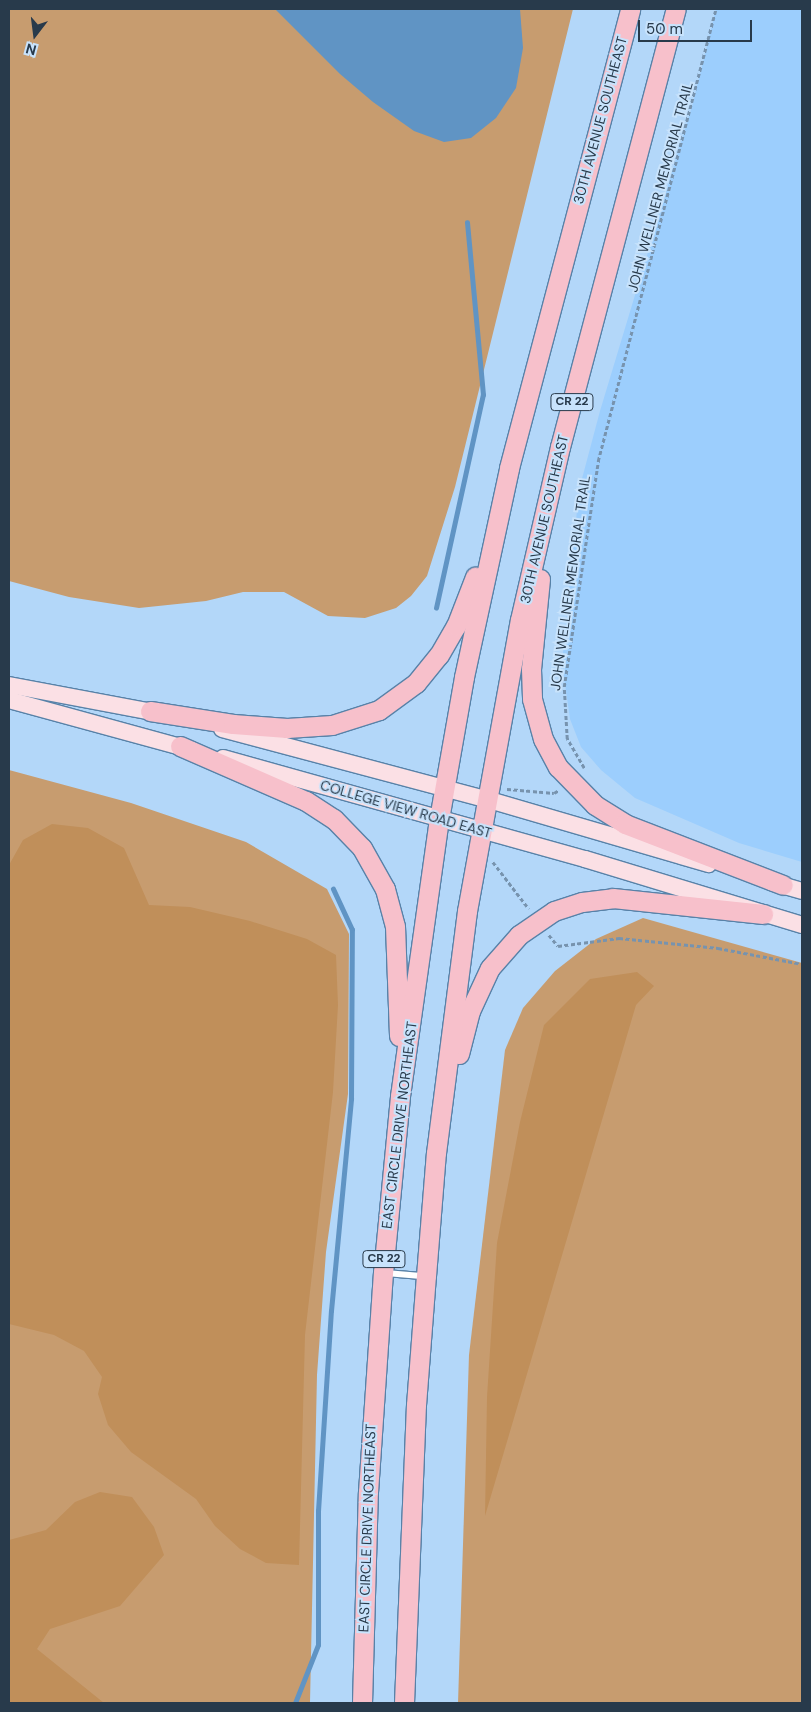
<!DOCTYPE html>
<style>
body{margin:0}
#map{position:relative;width:811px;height:1712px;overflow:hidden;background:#b3d7f9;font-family:"DM Sans",sans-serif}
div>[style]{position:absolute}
.built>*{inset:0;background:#9ccefd}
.green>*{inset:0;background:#c79c6f}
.forest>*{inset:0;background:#c08f5a}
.water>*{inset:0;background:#6094c4}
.stream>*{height:4.5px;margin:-2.25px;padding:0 2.25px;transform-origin:2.25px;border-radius:2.25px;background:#6094c4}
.path>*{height:2.5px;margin-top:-1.25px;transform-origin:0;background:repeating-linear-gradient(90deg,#7793ae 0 4px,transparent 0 6.5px)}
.roads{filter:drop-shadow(1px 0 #5882a8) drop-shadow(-1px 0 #5882a8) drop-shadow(0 1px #5882a8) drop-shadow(0 -1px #5882a8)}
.service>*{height:5.5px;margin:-2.75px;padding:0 2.75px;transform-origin:2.75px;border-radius:2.75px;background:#fff}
.secondary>*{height:16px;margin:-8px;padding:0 8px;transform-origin:8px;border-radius:8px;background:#fbe0e5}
.primary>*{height:19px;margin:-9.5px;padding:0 9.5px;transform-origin:9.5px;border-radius:9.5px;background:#f7c0cb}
span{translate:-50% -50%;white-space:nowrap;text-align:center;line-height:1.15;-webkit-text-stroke:4px #c8e3fc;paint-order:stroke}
.shield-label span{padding:1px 4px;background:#c8e3fc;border:1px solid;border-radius:4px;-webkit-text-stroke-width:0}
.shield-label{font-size:12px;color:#283a4b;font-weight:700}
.street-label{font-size:14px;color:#283a4b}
.frame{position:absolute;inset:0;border:10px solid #283a4b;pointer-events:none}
.north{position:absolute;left:10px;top:10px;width:50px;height:50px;-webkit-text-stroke:4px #c8e3fc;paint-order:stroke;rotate:195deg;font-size:14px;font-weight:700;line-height:20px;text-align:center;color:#283a4b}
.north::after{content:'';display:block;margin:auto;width:18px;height:22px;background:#283a4b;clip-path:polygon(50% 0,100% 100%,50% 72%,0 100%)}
.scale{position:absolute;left:638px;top:20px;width:114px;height:22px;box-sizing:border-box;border:2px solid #283a4b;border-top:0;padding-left:6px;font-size:15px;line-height:18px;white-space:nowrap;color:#283a4b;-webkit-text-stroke:4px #c8e3fc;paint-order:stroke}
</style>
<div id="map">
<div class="built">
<div style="clip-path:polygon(716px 9px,802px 9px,802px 862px,739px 843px,635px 798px,601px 770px,581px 747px,570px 719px,562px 663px,579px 490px,600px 411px,693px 103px)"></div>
</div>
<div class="green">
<div style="clip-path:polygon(9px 9px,573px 9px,455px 487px,427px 576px,411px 596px,396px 608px,365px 618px,328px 616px,284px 592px,243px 592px,206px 601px,139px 608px,69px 597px,9px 581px)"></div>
<div style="clip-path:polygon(9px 770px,131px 803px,246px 842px,327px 889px,349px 934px,348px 1094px,326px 1252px,317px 1375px,310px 1703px,9px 1703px)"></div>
<div style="clip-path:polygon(643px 918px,802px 963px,802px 1703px,458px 1703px,469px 1355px,505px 1050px,523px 1008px,555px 971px,596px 939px)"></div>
</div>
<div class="forest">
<div style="clip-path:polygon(52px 824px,88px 828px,124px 848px,149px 905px,190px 907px,250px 921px,307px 939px,336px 955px,338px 1005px,333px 1092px,305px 1335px,299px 1565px,266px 1563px,240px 1549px,215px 1526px,196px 1499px,131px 1452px,108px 1425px,98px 1394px,102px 1377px,84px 1351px,54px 1335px,9px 1324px,9px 865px,23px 840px)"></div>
<div style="clip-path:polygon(637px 972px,654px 986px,636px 1005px,485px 1516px,487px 1397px,497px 1243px,520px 1122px,544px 1025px,590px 979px)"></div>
<div style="clip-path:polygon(100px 1492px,132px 1497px,154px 1527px,164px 1555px,120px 1606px,50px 1629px,37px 1649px,104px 1703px,9px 1703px,9px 1540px,46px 1530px,75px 1502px)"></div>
</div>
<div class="water">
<div style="clip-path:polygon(275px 9px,520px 9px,523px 48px,516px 88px,496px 118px,471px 138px,444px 142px,414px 131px,373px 102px,340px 74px)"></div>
</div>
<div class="stream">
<div style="left:436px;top:608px;width:218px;rotate:-77.6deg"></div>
<div style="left:483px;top:395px;width:173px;rotate:-95.3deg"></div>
<div style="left:295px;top:1703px;width:62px;rotate:-68.4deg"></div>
<div style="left:318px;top:1645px;width:134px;rotate:-90deg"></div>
<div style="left:318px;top:1511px;width:200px;rotate:-86.3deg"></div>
<div style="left:331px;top:1311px;width:213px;rotate:-84.6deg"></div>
<div style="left:351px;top:1099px;width:169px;rotate:-89.7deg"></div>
<div style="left:352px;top:930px;width:45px;rotate:-114.9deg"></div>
</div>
<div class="path">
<div style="left:584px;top:768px;width:34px;rotate:-120deg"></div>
<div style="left:567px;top:739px;width:52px;rotate:-93.3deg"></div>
<div style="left:564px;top:687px;width:229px;rotate:-81.4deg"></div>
<div style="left:598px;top:461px;width:467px;rotate:-75.4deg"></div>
<div style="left:507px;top:789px;width:47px;rotate:4.9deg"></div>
<div style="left:554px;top:793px;width:6px;rotate:-31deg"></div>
<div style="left:493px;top:862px;width:59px;rotate:52.5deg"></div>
<div style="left:549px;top:935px;width:14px;rotate:51deg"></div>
<div style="left:558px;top:946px;width:62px;rotate:-7.5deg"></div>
<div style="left:619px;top:938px;width:100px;rotate:5.8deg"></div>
<div style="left:718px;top:948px;width:86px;rotate:10.8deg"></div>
</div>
<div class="roads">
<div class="service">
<div style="left:386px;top:1273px;width:38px;rotate:5deg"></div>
</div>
<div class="secondary">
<div style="left:9px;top:685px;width:156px;rotate:10.7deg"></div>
<div style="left:9px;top:700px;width:190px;rotate:15.3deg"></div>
<div style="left:222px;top:729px;width:273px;rotate:14.9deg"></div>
<div style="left:486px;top:799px;width:232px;rotate:16.3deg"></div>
<div style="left:223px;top:758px;width:376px;rotate:15.6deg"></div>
<div style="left:585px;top:859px;width:227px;rotate:16.9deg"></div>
<div style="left:771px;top:882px;width:32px;rotate:16deg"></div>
</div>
<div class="primary">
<div style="left:540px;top:579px;width:90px;rotate:95.7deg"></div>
<div style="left:531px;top:669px;width:30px;rotate:88deg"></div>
<div style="left:532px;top:699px;width:41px;rotate:74.6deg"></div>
<div style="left:543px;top:739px;width:32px;rotate:62deg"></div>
<div style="left:558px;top:767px;width:53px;rotate:45.8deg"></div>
<div style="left:595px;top:805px;width:36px;rotate:32deg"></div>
<div style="left:625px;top:824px;width:169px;rotate:21.1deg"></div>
<div style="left:150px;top:711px;width:84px;rotate:8.9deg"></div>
<div style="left:233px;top:724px;width:54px;rotate:4.2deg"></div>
<div style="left:287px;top:728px;width:45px;rotate:-3.8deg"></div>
<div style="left:332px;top:725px;width:49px;rotate:-17.7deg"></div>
<div style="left:379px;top:710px;width:46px;rotate:-36.1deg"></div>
<div style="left:416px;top:683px;width:36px;rotate:-51deg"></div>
<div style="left:439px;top:655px;width:34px;rotate:-60deg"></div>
<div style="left:456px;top:626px;width:53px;rotate:-68.8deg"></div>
<div style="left:180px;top:746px;width:137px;rotate:23.6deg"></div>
<div style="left:306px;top:801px;width:33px;rotate:33deg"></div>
<div style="left:334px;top:819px;width:40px;rotate:46deg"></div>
<div style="left:362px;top:848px;width:47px;rotate:60.7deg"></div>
<div style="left:385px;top:889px;width:38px;rotate:75deg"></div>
<div style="left:395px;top:926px;width:110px;rotate:87.9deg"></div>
<div style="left:459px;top:1054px;width:44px;rotate:-75.7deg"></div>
<div style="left:470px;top:1011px;width:47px;rotate:-65.1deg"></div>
<div style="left:490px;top:968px;width:44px;rotate:-48.7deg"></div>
<div style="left:519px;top:935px;width:42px;rotate:-34.4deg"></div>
<div style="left:554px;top:911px;width:29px;rotate:-18deg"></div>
<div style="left:582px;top:902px;width:31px;rotate:-7deg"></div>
<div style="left:613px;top:898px;width:151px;rotate:6.1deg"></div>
<div style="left:362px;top:1703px;width:211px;rotate:-88.4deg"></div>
<div style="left:368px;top:1492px;width:220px;rotate:-86.1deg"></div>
<div style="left:383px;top:1273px;width:178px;rotate:-84.5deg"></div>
<div style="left:400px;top:1096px;width:280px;rotate:-82deg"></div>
<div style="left:439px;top:819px;width:144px;rotate:-80deg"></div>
<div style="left:464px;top:677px;width:214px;rotate:-77.8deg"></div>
<div style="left:509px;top:468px;width:475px;rotate:-75.2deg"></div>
<div style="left:404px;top:1703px;width:298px;rotate:-87.7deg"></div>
<div style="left:416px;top:1405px;width:129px;rotate:-85.6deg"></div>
<div style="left:426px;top:1276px;width:123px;rotate:-85.4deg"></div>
<div style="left:436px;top:1153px;width:244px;rotate:-82.7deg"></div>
<div style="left:467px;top:911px;width:296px;rotate:-79.7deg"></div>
<div style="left:520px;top:620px;width:178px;rotate:-77deg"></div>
<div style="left:560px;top:447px;width:453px;rotate:-75.2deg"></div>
</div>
</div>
<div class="shield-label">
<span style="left:572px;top:402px">CR 22</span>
<span style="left:384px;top:1259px">CR 22</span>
</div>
<div class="street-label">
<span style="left:600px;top:120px;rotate:-75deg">30TH AVENUE SOUTHEAST</span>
<span style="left:660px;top:187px;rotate:-75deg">JOHN WELLNER MEMORIAL TRAIL</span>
<span style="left:544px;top:519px;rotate:-77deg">30TH AVENUE SOUTHEAST</span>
<span style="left:570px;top:583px;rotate:-82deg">JOHN WELLNER MEMORIAL TRAIL</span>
<span style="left:406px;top:809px;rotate:16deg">COLLEGE VIEW ROAD EAST</span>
<span style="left:399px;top:1125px;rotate:-83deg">EAST CIRCLE DRIVE NORTHEAST</span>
<span style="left:367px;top:1528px;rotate:-88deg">EAST CIRCLE DRIVE NORTHEAST</span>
</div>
<div class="frame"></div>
<div class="north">N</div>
<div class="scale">50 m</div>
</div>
